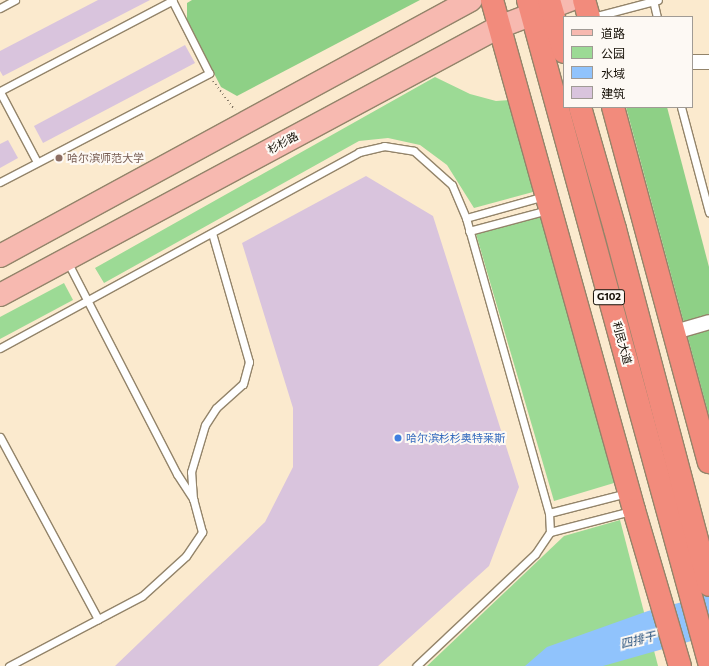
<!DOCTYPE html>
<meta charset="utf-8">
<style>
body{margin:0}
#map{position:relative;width:709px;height:666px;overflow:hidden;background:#fbeace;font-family:Commissioner,"Noto Sans SC",sans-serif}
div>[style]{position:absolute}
.green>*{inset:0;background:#9cda95}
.forest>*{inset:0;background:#8ed086}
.water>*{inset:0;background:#90c3fc}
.building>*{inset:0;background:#d9c4dd}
.path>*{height:2px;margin-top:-1px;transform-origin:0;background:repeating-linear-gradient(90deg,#837765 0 1px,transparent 0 4px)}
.roads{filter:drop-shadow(1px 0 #93846a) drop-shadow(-1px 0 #93846a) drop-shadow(0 1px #93846a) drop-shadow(0 -1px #93846a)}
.lane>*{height:7px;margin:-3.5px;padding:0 3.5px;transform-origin:3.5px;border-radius:3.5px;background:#fff}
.street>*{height:14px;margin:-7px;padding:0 7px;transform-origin:7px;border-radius:7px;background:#fff}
.primary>*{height:22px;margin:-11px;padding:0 11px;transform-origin:11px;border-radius:11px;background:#f7b9b0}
.highway>*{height:22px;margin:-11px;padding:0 11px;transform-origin:11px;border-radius:11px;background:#f28b7c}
.dots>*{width:11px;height:11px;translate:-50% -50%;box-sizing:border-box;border:2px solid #fdf9f4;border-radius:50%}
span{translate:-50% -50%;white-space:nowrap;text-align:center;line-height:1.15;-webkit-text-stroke:4px #fdf9f4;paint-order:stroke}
.shield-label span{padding:1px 3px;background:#fdf9f4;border:1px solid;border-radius:3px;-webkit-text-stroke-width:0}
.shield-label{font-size:10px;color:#150f06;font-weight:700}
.street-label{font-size:11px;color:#150f06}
.education-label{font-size:11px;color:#785e54}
.left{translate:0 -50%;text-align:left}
.shop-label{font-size:11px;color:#366cbe}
.water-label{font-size:12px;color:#1d4977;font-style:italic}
.legend{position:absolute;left:563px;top:16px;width:130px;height:92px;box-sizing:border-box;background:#fdf9f4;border:1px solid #a09b95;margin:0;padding:5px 7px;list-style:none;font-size:12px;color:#150f06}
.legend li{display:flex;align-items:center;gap:8px;height:20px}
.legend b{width:20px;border:1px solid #a09b95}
</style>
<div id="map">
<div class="green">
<div style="clip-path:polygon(435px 77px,470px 94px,496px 101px,510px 100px,533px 192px,474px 208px,447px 165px,420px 145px,388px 138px,359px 141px,104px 283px,95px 268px)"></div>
<div style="clip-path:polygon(541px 216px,614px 483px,554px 501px,476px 234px)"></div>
<div style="clip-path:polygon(64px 283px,73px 300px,0 339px,0 317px)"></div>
<div style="clip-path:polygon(620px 520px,658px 666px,427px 666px,564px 536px)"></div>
</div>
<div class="forest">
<div style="clip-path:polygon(192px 0,420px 0,237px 96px,221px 87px,187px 21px,187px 3px)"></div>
<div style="clip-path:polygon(626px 107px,667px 107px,709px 267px,709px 416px)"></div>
</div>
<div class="water">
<div style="clip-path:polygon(709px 595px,709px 636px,603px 666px,525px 666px,547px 647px,648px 611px)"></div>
</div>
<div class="building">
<div style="clip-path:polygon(98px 0,150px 0,3px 76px,0 71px,0 51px)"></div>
<div style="clip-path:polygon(185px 45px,195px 63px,43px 143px,34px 126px)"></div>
<div style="clip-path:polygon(8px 140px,18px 158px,0 168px,0 144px)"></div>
<div style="clip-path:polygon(366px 176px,433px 216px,519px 487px,489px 566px,378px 666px,115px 666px,265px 522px,293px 467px,293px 408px,242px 243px)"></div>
</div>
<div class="path">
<div style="left:213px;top:81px;width:36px;rotate:53deg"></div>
</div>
<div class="roads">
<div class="lane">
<div style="left:653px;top:0;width:17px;rotate:77deg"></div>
<div style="left:0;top:8px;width:17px;rotate:-28deg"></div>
<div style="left:593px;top:17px;width:67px;rotate:-14.7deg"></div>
<div style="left:0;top:91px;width:195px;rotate:-27.7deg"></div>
<div style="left:0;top:92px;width:79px;rotate:62.1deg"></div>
<div style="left:681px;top:107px;width:109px;rotate:75.1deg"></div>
<div style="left:0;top:182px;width:236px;rotate:-27.5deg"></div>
<div style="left:209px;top:73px;width:82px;rotate:-116.9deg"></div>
<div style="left:466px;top:218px;width:82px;rotate:-15.6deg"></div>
<div style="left:469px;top:231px;width:82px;rotate:-14.9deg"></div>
<div style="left:67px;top:261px;width:240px;rotate:62.7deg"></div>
<div style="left:177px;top:474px;width:30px;rotate:57deg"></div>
<div style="left:0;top:348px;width:409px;rotate:-28.6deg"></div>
<div style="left:359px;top:152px;width:26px;rotate:-13deg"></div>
<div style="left:384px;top:146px;width:30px;rotate:9deg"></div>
<div style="left:414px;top:151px;width:51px;rotate:41.8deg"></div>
<div style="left:452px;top:185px;width:36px;rotate:67deg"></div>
<div style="left:466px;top:218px;width:306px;rotate:74.3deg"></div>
<div style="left:549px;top:513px;width:19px;rotate:87deg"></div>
<div style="left:550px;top:532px;width:27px;rotate:124deg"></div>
<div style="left:535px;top:554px;width:163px;rotate:136.7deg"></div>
<div style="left:0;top:437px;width:207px;rotate:61.7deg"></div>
<div style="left:549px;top:513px;width:81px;rotate:-14.4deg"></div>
<div style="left:550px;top:532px;width:84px;rotate:-14.5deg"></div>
<div style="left:9px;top:666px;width:150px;rotate:-27.8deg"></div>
<div style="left:142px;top:596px;width:59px;rotate:-42.3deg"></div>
<div style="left:186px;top:556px;width:29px;rotate:-56deg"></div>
<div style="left:202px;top:532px;width:34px;rotate:-105deg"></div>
<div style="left:193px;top:499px;width:27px;rotate:-94deg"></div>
<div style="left:191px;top:472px;width:49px;rotate:-73.4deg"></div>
<div style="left:205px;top:425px;width:20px;rotate:-57deg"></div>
<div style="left:216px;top:408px;width:36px;rotate:-42deg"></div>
<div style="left:243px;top:384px;width:23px;rotate:-75deg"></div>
<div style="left:249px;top:362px;width:134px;rotate:-106deg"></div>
</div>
<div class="street">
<div style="left:692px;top:62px;width:17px"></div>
<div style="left:675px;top:332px;width:35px;rotate:-16deg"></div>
</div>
<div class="primary">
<div style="left:0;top:256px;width:536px;rotate:-28.53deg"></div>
<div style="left:0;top:295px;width:566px;rotate:-28.24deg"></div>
<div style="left:499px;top:27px;width:76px;rotate:-20.8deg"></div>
</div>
<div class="highway">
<div style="left:492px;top:0;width:529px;rotate:74.44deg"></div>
<div style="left:634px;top:510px;width:163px;rotate:73.6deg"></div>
<div style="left:528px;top:0;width:686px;rotate:74.71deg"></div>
<div style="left:549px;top:0;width:54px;rotate:73.9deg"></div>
<div style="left:584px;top:0;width:18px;rotate:74deg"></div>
<div style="left:580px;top:107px;width:127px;rotate:74deg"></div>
<div style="left:615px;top:229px;width:368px;rotate:75.2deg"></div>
<div style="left:613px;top:107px;width:368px;rotate:74.9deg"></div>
</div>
</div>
<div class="dots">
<div style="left:59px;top:158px;background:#8d6e63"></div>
<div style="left:398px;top:438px;background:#3f7fe0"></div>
</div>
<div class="shield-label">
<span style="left:609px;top:297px">G102</span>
</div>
<div class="street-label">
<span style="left:283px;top:143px;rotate:-28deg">杉杉路</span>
<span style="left:622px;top:343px;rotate:75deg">利民大道</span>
</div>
<div class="education-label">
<span class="left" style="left:67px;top:158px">哈尔滨师范大学</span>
</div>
<div class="shop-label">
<span class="left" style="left:406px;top:438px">哈尔滨杉杉奥特莱斯</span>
</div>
<div class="water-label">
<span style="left:638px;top:640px;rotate:-14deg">四排干</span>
</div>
<ul class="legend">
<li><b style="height:5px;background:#f7b9b0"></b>道路</li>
<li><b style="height:11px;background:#9cda95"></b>公园</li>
<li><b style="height:11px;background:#90c3fc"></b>水域</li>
<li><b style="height:11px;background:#d9c4dd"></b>建筑</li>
</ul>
</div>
